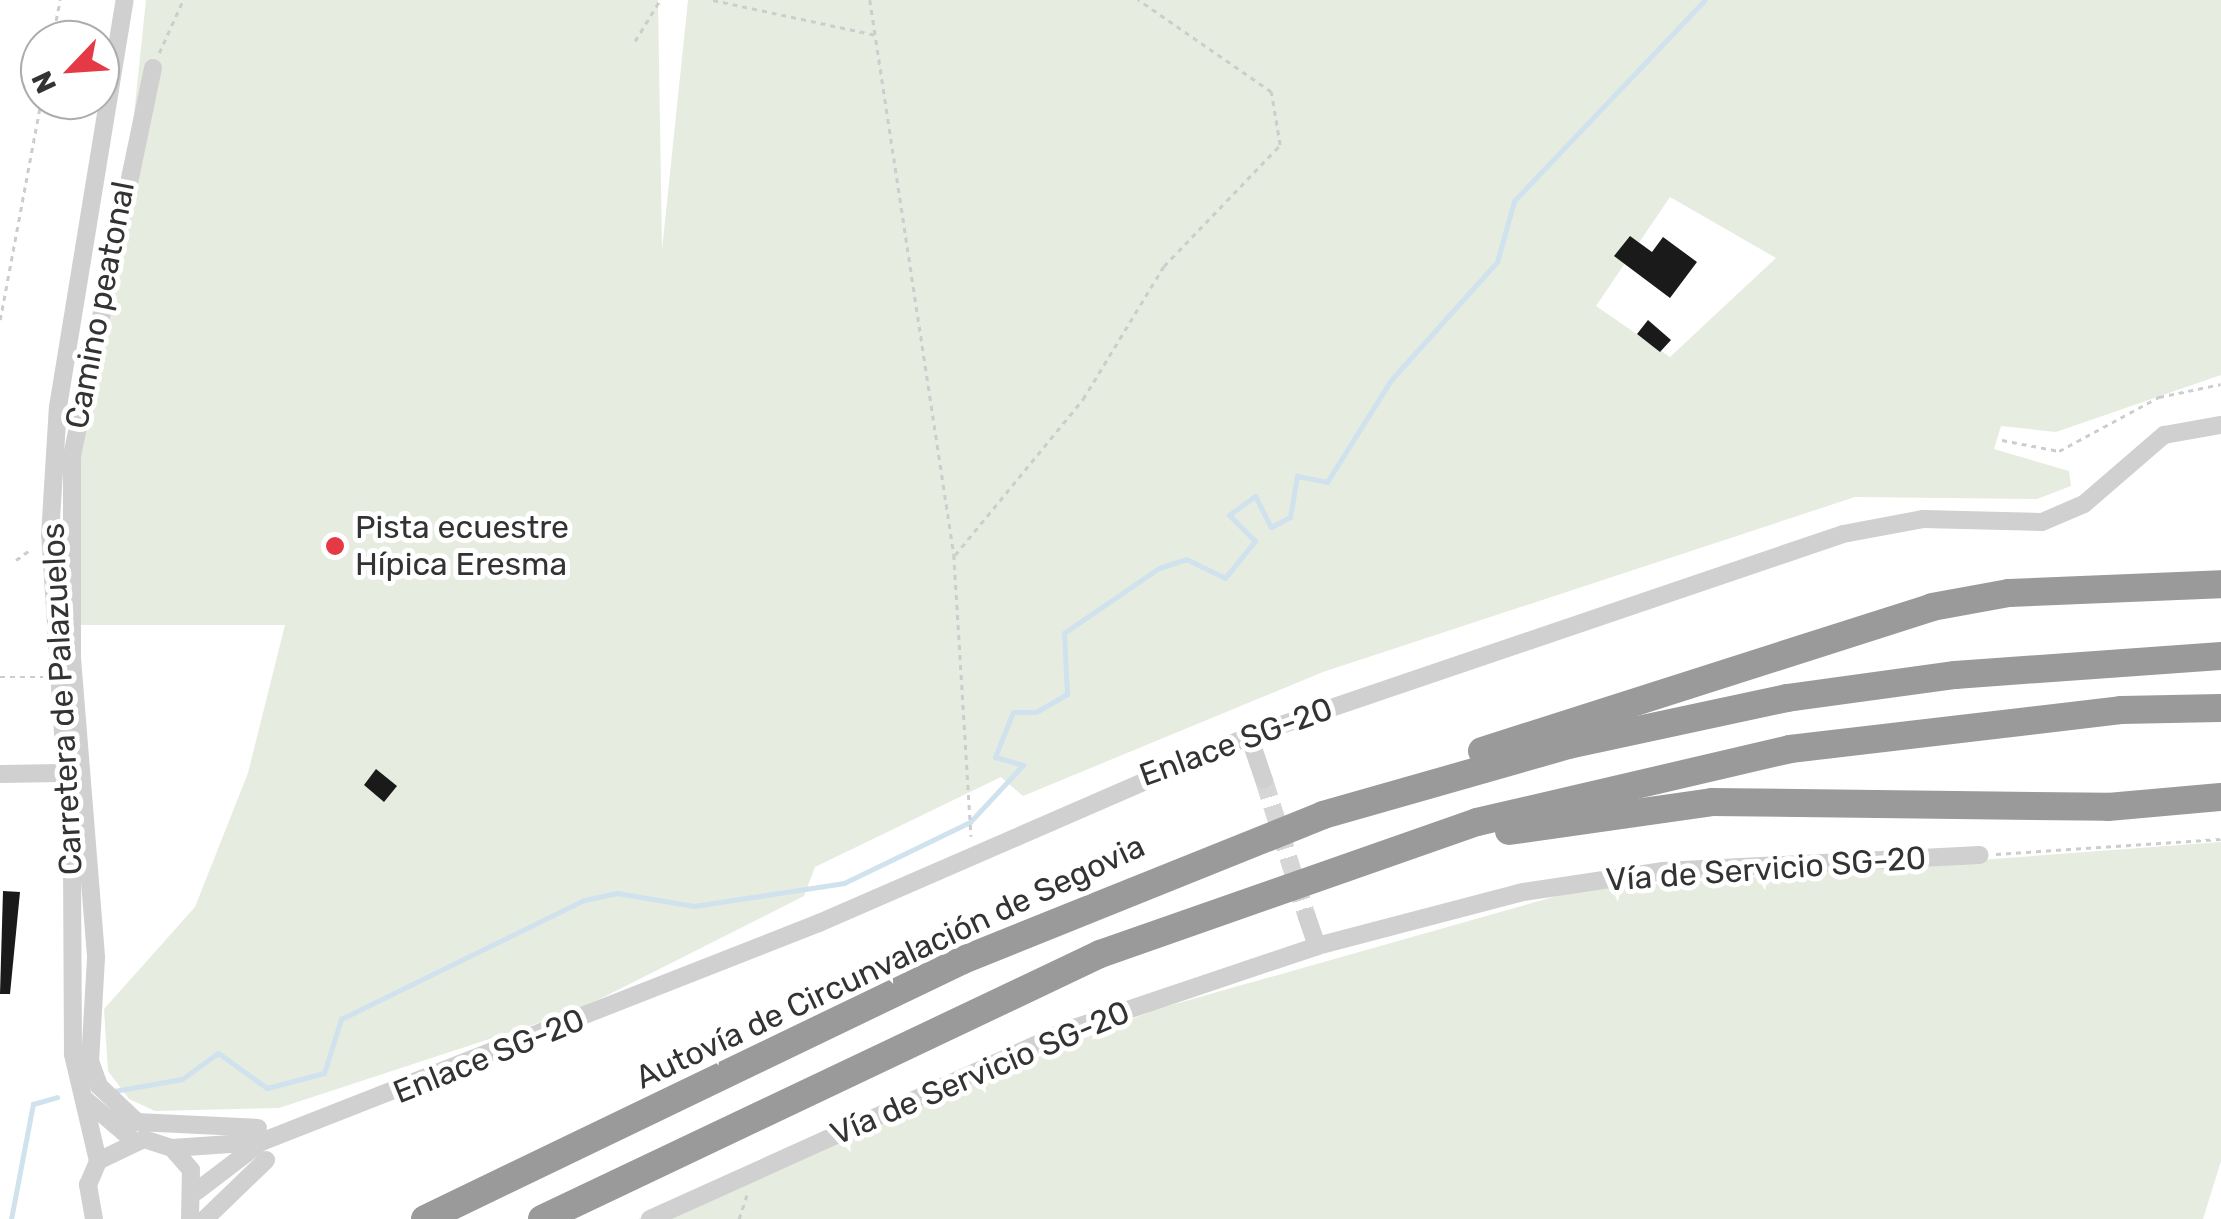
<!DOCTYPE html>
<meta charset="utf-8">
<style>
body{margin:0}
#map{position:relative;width:2221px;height:1219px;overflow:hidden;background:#fff;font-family:Rubik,sans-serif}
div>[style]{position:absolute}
.green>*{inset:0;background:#e6ecdf}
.stream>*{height:5px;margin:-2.5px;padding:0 2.5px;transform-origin:2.5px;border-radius:2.5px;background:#cfe2ee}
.building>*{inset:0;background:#1a1a1a}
.minor-tunnel>*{height:18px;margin-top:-9px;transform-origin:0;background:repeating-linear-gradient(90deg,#d6d6d6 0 18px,transparent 0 27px)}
.path>*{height:2.5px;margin-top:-1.25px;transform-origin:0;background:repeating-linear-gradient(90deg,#cdcdcd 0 5px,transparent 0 10px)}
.minor>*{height:18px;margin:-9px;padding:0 9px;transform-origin:9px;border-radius:9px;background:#d0d0d0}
.highway>*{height:28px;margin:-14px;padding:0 14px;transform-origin:14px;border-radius:14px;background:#9a9a9a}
.dots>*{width:28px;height:28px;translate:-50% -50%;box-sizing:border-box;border:5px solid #fff;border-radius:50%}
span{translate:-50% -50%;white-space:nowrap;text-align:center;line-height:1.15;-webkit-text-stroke:10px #fff;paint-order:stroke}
.street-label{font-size:32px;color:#333}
.poi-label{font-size:32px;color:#333}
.left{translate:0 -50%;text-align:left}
.north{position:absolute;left:20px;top:20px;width:100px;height:100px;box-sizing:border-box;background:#fff;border:2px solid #adadad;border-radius:50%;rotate:245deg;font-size:28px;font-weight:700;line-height:40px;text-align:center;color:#333}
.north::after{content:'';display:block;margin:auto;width:35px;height:45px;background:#e63946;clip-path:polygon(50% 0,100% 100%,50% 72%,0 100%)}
</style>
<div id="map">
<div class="green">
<div style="clip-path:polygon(evenodd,146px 0,658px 0,662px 250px,688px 0,2221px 0,2221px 375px,2056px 432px,2001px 426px,1994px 449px,2069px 471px,2071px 486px,2037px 499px,1855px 497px,1323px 672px,1023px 796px,1001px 777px,815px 867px,804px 896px,578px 1010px,279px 1108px,155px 1111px,129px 1099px,108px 1071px,104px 1009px,195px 907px,248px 773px,285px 625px,75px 625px,72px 457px,126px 191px,146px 0,1670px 197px,1776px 258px,1670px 357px,1596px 306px,1670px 197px)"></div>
<div style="clip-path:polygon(2221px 842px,2221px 1161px,2203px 1219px,638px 1219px,1154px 1010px,1578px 890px)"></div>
</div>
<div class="stream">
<div style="left:114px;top:1091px;width:69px;rotate:-10deg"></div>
<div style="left:182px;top:1079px;width:44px;rotate:-35.8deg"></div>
<div style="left:218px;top:1053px;width:60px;rotate:35.5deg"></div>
<div style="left:267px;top:1088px;width:59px;rotate:-14.7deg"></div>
<div style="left:324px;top:1073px;width:57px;rotate:-72.5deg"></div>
<div style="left:341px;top:1019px;width:271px;rotate:-26.1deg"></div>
<div style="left:584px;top:900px;width:34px;rotate:-12deg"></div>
<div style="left:617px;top:893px;width:78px;rotate:9.6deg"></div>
<div style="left:694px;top:906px;width:152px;rotate:-8.7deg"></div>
<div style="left:844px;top:883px;width:140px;rotate:-25.8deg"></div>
<div style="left:970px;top:822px;width:78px;rotate:-47.1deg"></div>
<div style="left:1023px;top:765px;width:29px;rotate:-164deg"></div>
<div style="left:995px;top:757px;width:48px;rotate:-68.2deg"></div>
<div style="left:1013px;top:712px;width:23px"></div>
<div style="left:1036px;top:712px;width:36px;rotate:-30deg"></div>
<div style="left:1067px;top:694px;width:61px;rotate:-92.8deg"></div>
<div style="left:1064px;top:633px;width:115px;rotate:-34.4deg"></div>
<div style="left:1159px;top:568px;width:28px;rotate:-18deg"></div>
<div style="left:1186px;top:559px;width:43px;rotate:26deg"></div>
<div style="left:1225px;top:578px;width:48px;rotate:-51deg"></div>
<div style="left:1255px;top:541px;width:37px;rotate:-135deg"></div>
<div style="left:1229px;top:515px;width:32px;rotate:-36deg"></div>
<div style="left:1255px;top:496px;width:35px;rotate:63deg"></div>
<div style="left:1271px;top:527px;width:21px;rotate:-28deg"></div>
<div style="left:1290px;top:517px;width:42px;rotate:-80.3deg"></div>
<div style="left:1297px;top:476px;width:31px;rotate:11deg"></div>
<div style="left:1327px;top:482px;width:120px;rotate:-57.9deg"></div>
<div style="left:1391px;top:380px;width:159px;rotate:-48.1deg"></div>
<div style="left:1497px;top:262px;width:63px;rotate:-74.4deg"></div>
<div style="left:1514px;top:201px;width:277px;rotate:-46.5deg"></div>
<div style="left:11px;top:1219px;width:117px;rotate:-79.2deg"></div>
<div style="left:33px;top:1104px;width:25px;rotate:-16deg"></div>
</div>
<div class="building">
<div style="clip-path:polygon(1630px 236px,1652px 252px,1663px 237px,1697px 262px,1670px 298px,1614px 256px)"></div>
<div style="clip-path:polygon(1648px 320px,1671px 340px,1660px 352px,1637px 334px)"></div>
<div style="clip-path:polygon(376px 769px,397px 786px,384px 802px,364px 785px)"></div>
<div style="clip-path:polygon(3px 891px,20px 892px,10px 994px,0 994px)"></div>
</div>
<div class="minor-tunnel">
<div style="left:1264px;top:780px;width:144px;rotate:72.6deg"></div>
</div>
<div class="path">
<div style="left:713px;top:0;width:167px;rotate:12.1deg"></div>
<div style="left:870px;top:0;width:561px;rotate:81.39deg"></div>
<div style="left:954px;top:555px;width:282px;rotate:86.5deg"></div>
<div style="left:52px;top:40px;width:41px;rotate:-78.7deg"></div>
<div style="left:635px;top:41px;width:48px;rotate:-58.6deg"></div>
<div style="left:159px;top:53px;width:58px;rotate:-65.6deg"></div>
<div style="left:0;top:320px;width:224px;rotate:-79.4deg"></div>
<div style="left:2002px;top:440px;width:58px;rotate:10.9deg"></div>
<div style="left:2059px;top:451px;width:114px;rotate:-28.4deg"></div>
<div style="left:2159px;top:397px;width:63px;rotate:-11.8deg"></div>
<div style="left:955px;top:555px;width:202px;rotate:-50.6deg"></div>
<div style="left:1083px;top:399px;width:156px;rotate:-58.7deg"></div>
<div style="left:1164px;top:266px;width:168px;rotate:-46.2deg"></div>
<div style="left:1280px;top:145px;width:54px;rotate:-99.6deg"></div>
<div style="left:1271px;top:92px;width:162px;rotate:-145.3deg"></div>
<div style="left:16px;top:560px;width:19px;rotate:-36deg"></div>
<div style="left:0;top:677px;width:43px"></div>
<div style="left:1996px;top:854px;width:225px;rotate:-3.8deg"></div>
<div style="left:739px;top:1219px;width:25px;rotate:-72deg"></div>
</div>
<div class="minor">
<div style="left:153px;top:68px;width:397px;rotate:101.8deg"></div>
<div style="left:72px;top:457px;width:201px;rotate:90deg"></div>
<div style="left:72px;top:658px;width:301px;rotate:85.4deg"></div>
<div style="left:96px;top:958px;width:103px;rotate:93.3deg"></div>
<div style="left:90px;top:1061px;width:27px;rotate:70deg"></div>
<div style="left:99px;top:1086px;width:52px;rotate:43.5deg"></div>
<div style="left:137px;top:1122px;width:121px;rotate:2.8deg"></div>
<div style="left:1249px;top:736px;width:46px;rotate:71.2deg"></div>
<div style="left:0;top:774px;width:62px;rotate:-0.9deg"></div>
<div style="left:1307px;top:917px;width:31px;rotate:71deg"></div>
<div style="left:1317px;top:946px;width:213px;rotate:-14.7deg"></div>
<div style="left:1523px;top:892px;width:142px;rotate:-8.5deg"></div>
<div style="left:1663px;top:871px;width:317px;rotate:-2.9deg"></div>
<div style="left:87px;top:1101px;width:60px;rotate:40.3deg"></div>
<div style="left:172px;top:1148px;width:89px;rotate:-3.9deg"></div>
<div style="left:98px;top:1161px;width:110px;rotate:-103.2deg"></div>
<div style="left:73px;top:1054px;width:182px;rotate:-90.3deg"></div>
<div style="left:72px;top:872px;width:337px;rotate:-93.7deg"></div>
<div style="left:50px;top:536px;width:129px;rotate:-86.5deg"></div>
<div style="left:58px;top:407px;width:412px;rotate:-80.7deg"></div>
<div style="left:197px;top:1191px;width:81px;rotate:-37.4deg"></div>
<div style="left:261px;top:1142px;width:599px;rotate:-21.43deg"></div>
<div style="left:819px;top:923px;width:469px;rotate:-23.5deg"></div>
<div style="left:1249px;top:736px;width:627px;rotate:-18.78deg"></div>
<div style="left:1843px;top:534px;width:81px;rotate:-10.6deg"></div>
<div style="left:1923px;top:519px;width:119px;rotate:1.4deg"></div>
<div style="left:2042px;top:522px;width:46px;rotate:-23.2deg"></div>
<div style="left:2084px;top:504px;width:106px;rotate:-40.8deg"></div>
<div style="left:2164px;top:435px;width:58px;rotate:-10deg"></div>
<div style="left:94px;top:1219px;width:35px;rotate:-100deg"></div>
<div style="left:88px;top:1185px;width:26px;rotate:-67deg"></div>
<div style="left:98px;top:1161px;width:51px;rotate:-25.6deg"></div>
<div style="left:144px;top:1139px;width:29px;rotate:18deg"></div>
<div style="left:172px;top:1148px;width:29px;rotate:49deg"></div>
<div style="left:191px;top:1170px;width:49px;rotate:91.2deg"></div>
<div style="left:205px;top:1219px;width:85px;rotate:-44deg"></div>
<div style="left:650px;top:1219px;width:465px;rotate:-24.3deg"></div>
<div style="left:1074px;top:1028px;width:256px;rotate:-18.6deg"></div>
</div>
<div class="highway">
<div style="left:1482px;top:751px;width:472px;rotate:-17.7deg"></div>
<div style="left:1932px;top:607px;width:78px;rotate:-10.3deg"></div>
<div style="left:2009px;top:593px;width:212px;rotate:-2.4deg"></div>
<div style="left:1509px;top:831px;width:205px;rotate:-8.1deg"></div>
<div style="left:1712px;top:802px;width:396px;rotate:0.7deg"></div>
<div style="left:2108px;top:807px;width:113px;rotate:-5.1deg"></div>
<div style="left:425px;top:1219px;width:597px;rotate:-25.71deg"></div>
<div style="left:963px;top:960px;width:388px;rotate:-21.9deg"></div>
<div style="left:1323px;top:815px;width:255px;rotate:-15.9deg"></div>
<div style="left:1568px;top:745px;width:224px;rotate:-12.1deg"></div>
<div style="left:1787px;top:698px;width:170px;rotate:-7.8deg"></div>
<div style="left:1955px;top:675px;width:267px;rotate:-4.1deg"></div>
<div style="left:542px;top:1219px;width:618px;rotate:-25.4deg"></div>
<div style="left:1100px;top:954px;width:399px;rotate:-19.3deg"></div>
<div style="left:1477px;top:822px;width:321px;rotate:-13.1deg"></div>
<div style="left:1790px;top:749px;width:333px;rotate:-6.7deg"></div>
<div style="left:2121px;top:710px;width:100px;rotate:-1.1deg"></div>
</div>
<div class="dots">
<div style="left:335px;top:546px;background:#e63946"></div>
</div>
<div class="street-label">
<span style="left:100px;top:305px;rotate:-79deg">Camino peatonal</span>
<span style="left:62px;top:699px;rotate:-93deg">Carretera de Palazuelos</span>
<span style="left:1236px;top:742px;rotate:-20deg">Enlace SG-20</span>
<span style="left:1766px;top:869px;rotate:-4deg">Vía de Servicio SG-20</span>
<span style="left:890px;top:962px;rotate:-25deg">Autovía de Circunvalación de Segovia</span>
<span style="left:489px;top:1056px;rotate:-22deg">Enlace SG-20</span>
<span style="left:980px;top:1073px;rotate:-23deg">Vía de Servicio SG-20</span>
</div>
<div class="poi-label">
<span class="left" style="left:355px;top:546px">Pista ecuestre<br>Hípica Eresma</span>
</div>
<div class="north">N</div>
</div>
